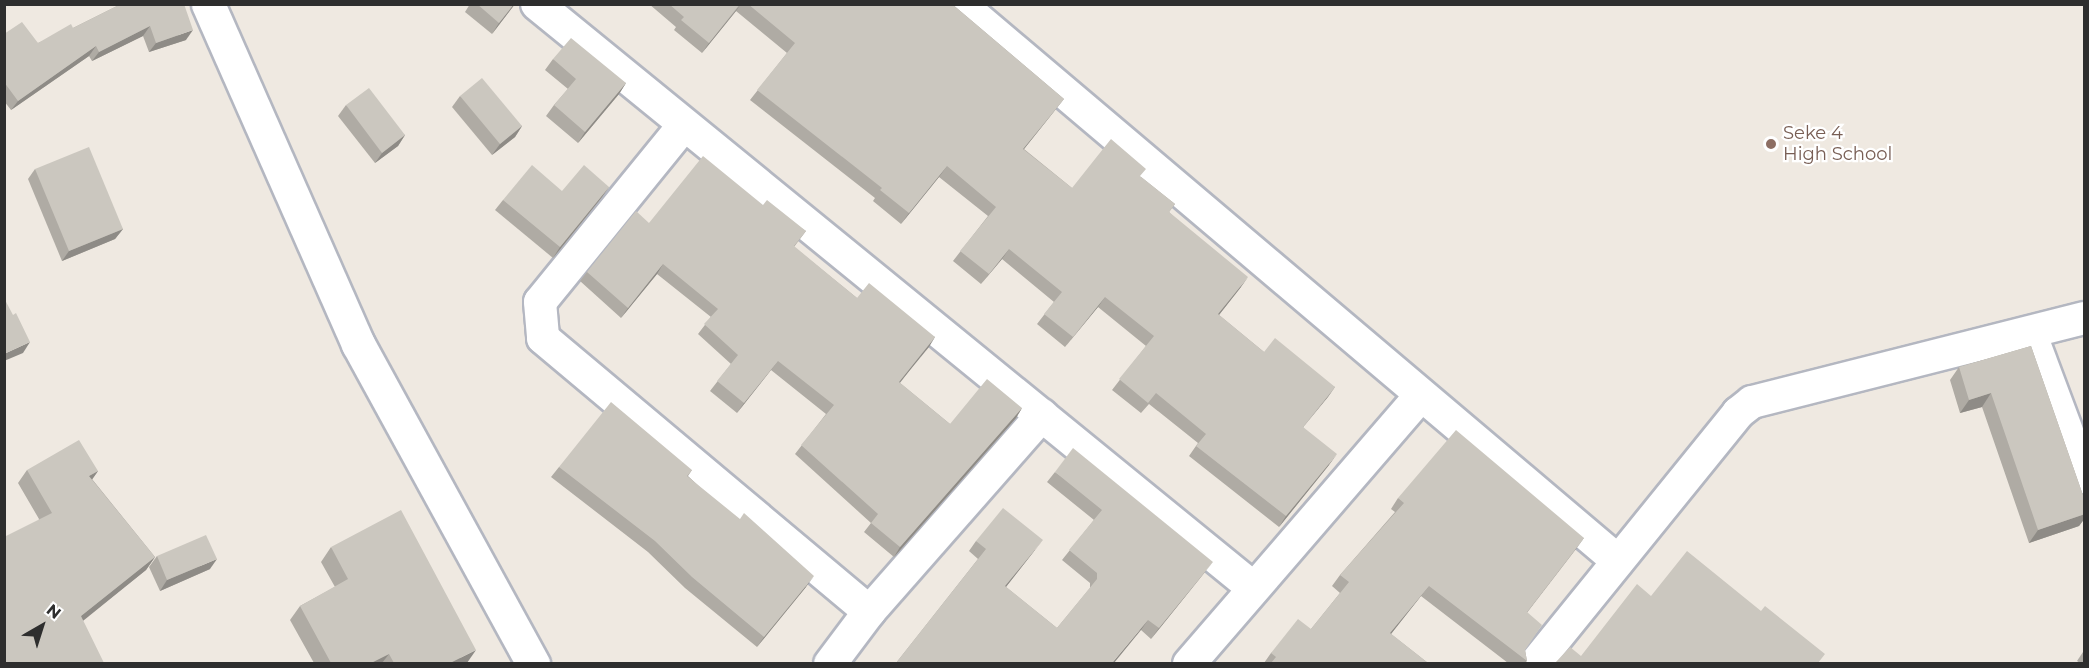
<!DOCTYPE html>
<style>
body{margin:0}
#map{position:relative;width:2089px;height:668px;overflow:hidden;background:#efe9e1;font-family:Montserrat,sans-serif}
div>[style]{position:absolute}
.roads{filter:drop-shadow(2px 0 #b4b7c1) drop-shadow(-2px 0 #b4b7c1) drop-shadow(0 2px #b4b7c1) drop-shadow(0 -2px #b4b7c1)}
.minor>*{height:32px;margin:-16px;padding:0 16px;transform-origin:16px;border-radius:16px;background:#fff}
.tertiary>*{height:33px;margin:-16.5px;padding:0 16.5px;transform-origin:16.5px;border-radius:16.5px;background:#fff}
.wall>*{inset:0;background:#afaba4}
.shaded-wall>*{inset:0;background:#8e8b86}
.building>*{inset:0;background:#cbc7bf}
.dots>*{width:16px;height:16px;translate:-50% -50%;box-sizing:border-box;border:3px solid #fff;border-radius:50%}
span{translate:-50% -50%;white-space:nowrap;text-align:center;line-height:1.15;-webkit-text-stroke:4.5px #fff;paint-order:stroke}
.education-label{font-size:18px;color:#785e54}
.left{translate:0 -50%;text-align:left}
.frame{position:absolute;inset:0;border:6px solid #2e2e2e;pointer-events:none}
.north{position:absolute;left:12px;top:596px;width:60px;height:60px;-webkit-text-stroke:4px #fff;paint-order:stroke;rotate:39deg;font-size:16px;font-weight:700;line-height:24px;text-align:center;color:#2e2e2e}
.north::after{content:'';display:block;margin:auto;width:21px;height:27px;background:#2e2e2e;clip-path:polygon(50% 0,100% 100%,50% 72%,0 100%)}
</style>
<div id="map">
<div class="roads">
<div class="minor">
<div style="left:537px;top:4px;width:923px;rotate:39.19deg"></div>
<div style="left:960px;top:4px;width:862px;rotate:40.25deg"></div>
<div style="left:684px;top:125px;width:228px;rotate:129.1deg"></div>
<div style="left:540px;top:302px;width:36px;rotate:85deg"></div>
<div style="left:543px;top:338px;width:426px;rotate:40deg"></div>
<div style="left:2031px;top:335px;width:152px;rotate:69.5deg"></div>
<div style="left:830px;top:664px;width:65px;rotate:-53.1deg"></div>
<div style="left:869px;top:612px;width:262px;rotate:-48.7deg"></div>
<div style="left:1189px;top:664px;width:354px;rotate:-49.2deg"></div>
<div style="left:1535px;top:664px;width:323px;rotate:-51deg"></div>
<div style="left:1738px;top:413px;width:18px;rotate:-38deg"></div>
<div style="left:1752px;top:402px;width:342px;rotate:-14.2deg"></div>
</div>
<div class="tertiary">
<div style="left:208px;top:4px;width:372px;rotate:66.2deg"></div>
<div style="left:358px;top:344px;width:365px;rotate:61.3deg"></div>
</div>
</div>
<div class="wall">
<div style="clip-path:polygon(121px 4px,186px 40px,149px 52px,143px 36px,92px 61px,89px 56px,11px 110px,4px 101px,4px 34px,38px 43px,73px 28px)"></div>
<div style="clip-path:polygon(470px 4px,515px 4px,492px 34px,465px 12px)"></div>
<div style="clip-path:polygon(649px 4px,952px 4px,1064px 99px,1024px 149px,1072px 188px,1141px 177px,1175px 204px,1169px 212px,1241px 287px,1219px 315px,1264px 352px,1335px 387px,1303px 427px,1329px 465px,1279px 527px,1189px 456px,1198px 443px,1149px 404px,1141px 413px,1112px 390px,1146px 346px,1098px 307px,1065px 347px,1037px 324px,1054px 302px,1002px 259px,981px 284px,953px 261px,988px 216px,939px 177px,901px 224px,873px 201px,875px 198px,750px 100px,787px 53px,736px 11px,702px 53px,674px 30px,676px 27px)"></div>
<div style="clip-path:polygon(553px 59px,626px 83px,619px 94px,578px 143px,546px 116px,554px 105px,568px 89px,545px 70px)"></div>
<div style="clip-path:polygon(460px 96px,522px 126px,515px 137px,492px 155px,452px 107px)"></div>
<div style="clip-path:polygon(346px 105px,405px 135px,398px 146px,375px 163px,338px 116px)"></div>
<div style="clip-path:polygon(35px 169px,123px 229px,115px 239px,62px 261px,28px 179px)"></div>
<div style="clip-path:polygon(609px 187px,602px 197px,553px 258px,495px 210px,503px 200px,562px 191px)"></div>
<div style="clip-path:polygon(763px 205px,806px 231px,794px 247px,857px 298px,935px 337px,900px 383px,950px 424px,1022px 408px,1016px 418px,894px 557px,864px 532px,871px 523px,795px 454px,826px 414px,771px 370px,737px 413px,710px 391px,731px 364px,698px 334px,711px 317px,657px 274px,621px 318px,580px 281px,587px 272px,649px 223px)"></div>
<div style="clip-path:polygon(2031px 346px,2085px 501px,2085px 518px,2079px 526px,2029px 543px,1982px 407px,1960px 413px,1950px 380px,1959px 367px)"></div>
<div style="clip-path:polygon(559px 467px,692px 470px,688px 476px,806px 587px,757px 647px,685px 588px,648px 552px,551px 477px)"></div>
<div style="clip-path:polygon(27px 470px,98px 471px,92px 479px,155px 557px,146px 570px,83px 620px,4px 663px,39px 519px,18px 483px)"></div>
<div style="clip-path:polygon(1055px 472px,1205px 572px,1151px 639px,1141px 630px,896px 663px,978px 559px,969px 551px,976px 541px,1035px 550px,1006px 587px,1057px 628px,1090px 588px,1090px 583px,1062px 560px,1094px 520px,1047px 482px)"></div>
<div style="clip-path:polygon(1398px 498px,1584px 538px,1527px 612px,1525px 650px,1527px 661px,1525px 663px,1508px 663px,1421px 596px,1391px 634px,1428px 663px,1264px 663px,1271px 653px,1311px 629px,1340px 593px,1332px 586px,1340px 575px,1395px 512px,1391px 509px)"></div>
<div style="clip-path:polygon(331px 547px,467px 663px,314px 663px,290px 620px,300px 606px,335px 587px,321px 562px)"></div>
<div style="clip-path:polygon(157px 556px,210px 569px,160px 591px,149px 567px)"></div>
<div style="clip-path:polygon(2085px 649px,2085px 663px,2080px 663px,2077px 661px)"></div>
</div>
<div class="shaded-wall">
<div style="clip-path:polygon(514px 4px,515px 4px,492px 34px,499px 23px)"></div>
<div style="clip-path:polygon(741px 4px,736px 11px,702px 53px,709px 43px)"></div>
<div style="clip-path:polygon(150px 26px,143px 36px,92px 61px,99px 52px)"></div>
<div style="clip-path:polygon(193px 30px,186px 40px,149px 52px,156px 43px)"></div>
<div style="clip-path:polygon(96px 46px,89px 56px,11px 110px,18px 101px)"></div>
<div style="clip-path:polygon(626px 83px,619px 94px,578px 143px,585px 132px)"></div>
<div style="clip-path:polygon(1064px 99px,1016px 159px,1023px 149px)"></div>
<div style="clip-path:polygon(522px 126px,515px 137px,492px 155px,500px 144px)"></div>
<div style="clip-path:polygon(405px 135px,398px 146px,375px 163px,382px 153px)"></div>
<div style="clip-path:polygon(947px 166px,939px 177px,901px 224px,909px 213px)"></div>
<div style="clip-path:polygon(609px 187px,602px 197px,553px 258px,560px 247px)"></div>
<div style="clip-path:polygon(123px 229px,115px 239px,62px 261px,69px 251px)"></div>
<div style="clip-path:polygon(1009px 249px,1002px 259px,981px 284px)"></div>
<div style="clip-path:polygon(663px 264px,657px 274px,621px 318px,628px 308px)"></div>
<div style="clip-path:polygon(1248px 277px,1241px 287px,1211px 325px,1218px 314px)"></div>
<div style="clip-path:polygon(1105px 297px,1098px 307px,1065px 347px)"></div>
<div style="clip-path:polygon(935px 337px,929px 347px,892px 392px,899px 382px)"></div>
<div style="clip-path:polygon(30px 342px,23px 353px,4px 361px,4px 354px)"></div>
<div style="clip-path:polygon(778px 361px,771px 370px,737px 413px,744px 403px)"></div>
<div style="clip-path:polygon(1335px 387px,1328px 397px,1295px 437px)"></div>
<div style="clip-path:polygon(1991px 393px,1982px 407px,1960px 413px,1969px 400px)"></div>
<div style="clip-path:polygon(1022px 408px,1016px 418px,894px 557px,900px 547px)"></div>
<div style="clip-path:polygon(1337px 454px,1329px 465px,1279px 527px,1286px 516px)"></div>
<div style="clip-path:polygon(98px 471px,89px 484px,89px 476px)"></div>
<div style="clip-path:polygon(2085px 514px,2085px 518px,2079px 526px,2029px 543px,2038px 530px)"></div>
<div style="clip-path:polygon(1584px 538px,1576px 549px,1519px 623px,1527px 612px)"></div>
<div style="clip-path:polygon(1043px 540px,1035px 550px,998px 597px,1005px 586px)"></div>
<div style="clip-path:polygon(155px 557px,146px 570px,73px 629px,81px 616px)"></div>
<div style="clip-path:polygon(217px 559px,210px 569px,160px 591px,167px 580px)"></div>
<div style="clip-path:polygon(1213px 562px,1205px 572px,1151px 639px,1159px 628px)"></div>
<div style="clip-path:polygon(814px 576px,806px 587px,757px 647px,764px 637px)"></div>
<div style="clip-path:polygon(1429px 586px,1421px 596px,1383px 644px,1390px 633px)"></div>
<div style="clip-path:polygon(1148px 620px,1141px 630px,1114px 663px,1112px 663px)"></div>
<div style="clip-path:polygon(476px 650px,467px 663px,450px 663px)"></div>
<div style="clip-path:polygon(389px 654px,382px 663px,371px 663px)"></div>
</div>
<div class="building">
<div style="clip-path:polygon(121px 4px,184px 4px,193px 30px,156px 43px,150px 26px,99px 52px,96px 46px,18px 101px,4px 82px,4px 34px,22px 22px,38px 43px,71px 24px,73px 28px)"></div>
<div style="clip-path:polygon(477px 4px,514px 4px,499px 23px)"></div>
<div style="clip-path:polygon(669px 4px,740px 4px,709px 43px,681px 20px,684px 17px)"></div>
<div style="clip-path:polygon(748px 4px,952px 4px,1064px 99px,1023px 149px,1072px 188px,1111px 139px,1146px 169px,1140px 176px,1175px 204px,1169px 212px,1248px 277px,1218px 314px,1264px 352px,1275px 338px,1335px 387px,1303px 427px,1337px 454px,1286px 516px,1196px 446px,1206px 434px,1156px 393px,1148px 403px,1119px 379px,1154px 336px,1105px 297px,1073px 337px,1044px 314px,1062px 292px,1009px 249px,989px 274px,960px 251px,996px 207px,947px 166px,909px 213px,880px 190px,882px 188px,757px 90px,795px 43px)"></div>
<div style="clip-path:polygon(571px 38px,626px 83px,585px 132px,554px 105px,576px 79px,553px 59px)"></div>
<div style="clip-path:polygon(482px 78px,522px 126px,500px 144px,460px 96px)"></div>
<div style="clip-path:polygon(369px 88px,405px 135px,382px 153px,346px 105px)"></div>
<div style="clip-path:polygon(89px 147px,123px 229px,69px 251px,35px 169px)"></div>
<div style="clip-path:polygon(703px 156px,763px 205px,767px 200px,806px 231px,794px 246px,857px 298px,869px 283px,935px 337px,899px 382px,950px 424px,987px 379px,1022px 408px,900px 547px,871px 523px,878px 514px,801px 445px,834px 405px,778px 361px,744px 403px,717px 381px,738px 355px,704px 324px,718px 309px,663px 264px,628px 308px,587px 272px,636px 211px,649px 223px)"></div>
<div style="clip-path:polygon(532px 165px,562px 191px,584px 165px,609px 187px,560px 247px,503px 200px)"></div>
<div style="clip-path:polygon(4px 298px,13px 315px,16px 313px,30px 342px,4px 354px)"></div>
<div style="clip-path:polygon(2031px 346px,2085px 501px,2085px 514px,2038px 530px,1991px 393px,1969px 400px,1959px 367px)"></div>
<div style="clip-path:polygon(611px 402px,692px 470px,687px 476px,740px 519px,744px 513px,814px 576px,764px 637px,692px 577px,655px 541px,559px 467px)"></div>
<div style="clip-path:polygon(1456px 430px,1584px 538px,1527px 612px,1542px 625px,1525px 650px,1527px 661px,1429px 586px,1390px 633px,1428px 663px,1271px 663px,1276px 657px,1271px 653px,1298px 619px,1311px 629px,1349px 582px,1340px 575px,1404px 503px,1398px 498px)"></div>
<div style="clip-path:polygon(79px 440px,98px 471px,89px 476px,155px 557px,81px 616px,104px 663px,4px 663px,4px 537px,52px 513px,27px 470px)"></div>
<div style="clip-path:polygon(1073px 448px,1213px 562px,1159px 628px,1148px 620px,1112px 663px,896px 663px,986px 549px,976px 541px,1003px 508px,1043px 540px,1005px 586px,1057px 628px,1097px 579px,1097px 573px,1069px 550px,1102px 510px,1055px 472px)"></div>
<div style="clip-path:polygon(401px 510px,476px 650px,450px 663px,394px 663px,389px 654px,371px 663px,331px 663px,300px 606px,348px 579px,331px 547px)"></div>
<div style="clip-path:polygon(206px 535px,217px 559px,167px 580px,157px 556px)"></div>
<div style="clip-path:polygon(1687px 551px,1761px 611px,1765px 606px,1825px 654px,1818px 663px,1555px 663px,1570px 647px,1581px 656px,1637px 584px,1651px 596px)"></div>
</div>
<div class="dots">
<div style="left:1771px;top:144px;background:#8d6e63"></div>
</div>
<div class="education-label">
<span class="left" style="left:1783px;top:144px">Seke 4<br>High School</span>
</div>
<div class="frame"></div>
<div class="north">N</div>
</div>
